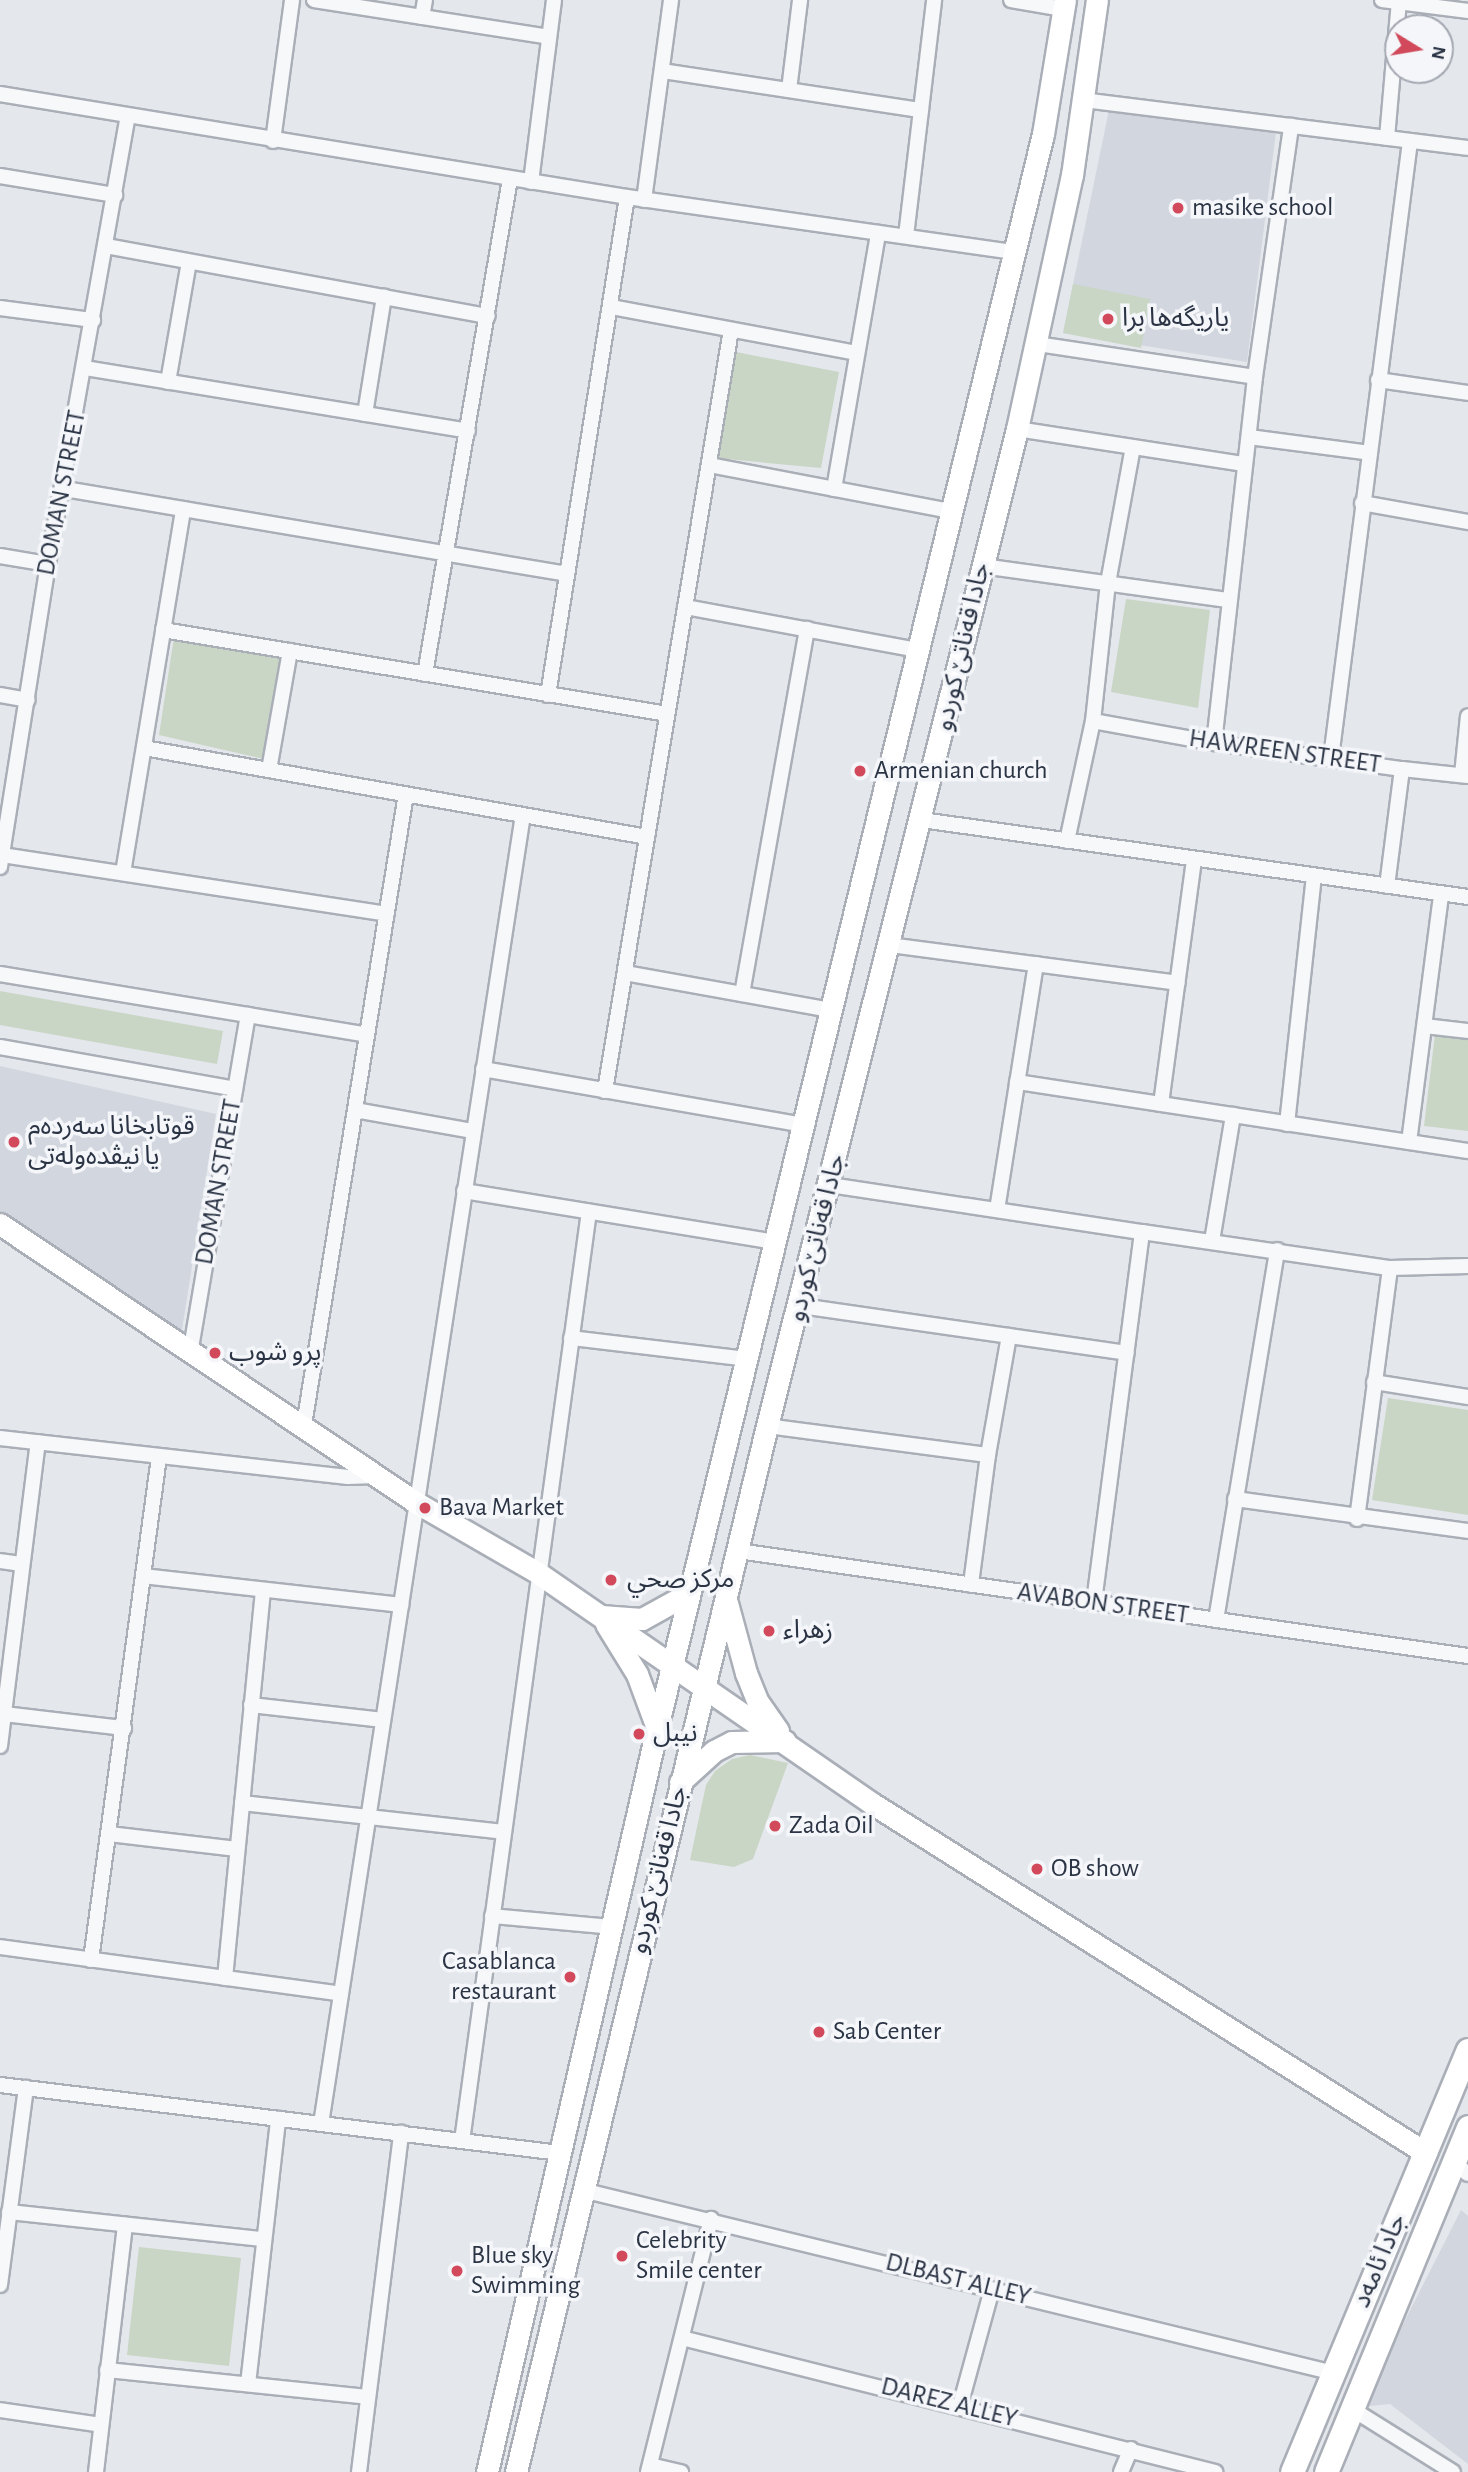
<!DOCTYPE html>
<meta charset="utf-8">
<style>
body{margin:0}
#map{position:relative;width:1468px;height:2472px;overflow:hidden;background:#e4e7ec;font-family:"Alegreya Sans","Noto Sans Arabic",sans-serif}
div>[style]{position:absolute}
.built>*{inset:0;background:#d2d6de}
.green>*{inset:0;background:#c9d6c5}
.roads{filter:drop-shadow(2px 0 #a9aeb7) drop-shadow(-2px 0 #a9aeb7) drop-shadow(0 2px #a9aeb7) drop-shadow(0 -2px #a9aeb7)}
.street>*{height:14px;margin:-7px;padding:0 7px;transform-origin:7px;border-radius:7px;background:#f7f8fa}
.secondary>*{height:21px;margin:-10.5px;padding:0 10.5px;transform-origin:10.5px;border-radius:10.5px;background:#fff}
.primary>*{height:23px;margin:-11.5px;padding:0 11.5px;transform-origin:11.5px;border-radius:11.5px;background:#fff}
.dots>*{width:19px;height:19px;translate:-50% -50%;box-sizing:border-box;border:4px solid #f4f6f9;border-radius:50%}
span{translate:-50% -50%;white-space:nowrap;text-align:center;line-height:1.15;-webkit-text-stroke:7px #f4f6f9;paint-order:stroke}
.poi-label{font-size:26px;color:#2b3445}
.left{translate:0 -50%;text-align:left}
.right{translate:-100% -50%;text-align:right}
.street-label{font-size:26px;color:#2b3445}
.north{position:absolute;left:1384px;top:14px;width:70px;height:70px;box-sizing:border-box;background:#f4f6f9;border:2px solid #a4a8b1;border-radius:50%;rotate:101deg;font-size:19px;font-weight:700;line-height:28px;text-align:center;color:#2b3445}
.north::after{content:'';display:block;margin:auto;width:24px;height:32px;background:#d1495b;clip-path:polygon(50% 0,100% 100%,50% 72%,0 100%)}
</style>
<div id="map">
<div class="built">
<div style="clip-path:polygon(1109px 110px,1276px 132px,1247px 362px,1063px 333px)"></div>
<div style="clip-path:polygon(0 1066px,216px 1114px,181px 1336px,0 1216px)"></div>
<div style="clip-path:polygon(1461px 2210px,1468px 2216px,1468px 2464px,1390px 2404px,1361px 2407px)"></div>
</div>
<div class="green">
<div style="clip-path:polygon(1073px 284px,1150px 299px,1141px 348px,1063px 333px)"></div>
<div style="clip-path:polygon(736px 352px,839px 372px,821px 468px,716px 458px)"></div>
<div style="clip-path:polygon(1126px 599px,1210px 610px,1198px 708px,1111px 692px)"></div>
<div style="clip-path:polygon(174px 637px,281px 657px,264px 759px,159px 735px)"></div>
<div style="clip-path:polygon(0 991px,223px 1031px,217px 1064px,0 1025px)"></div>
<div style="clip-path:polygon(1435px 1034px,1468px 1038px,1468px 1131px,1424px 1126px)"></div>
<div style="clip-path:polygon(1388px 1398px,1468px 1410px,1468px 1515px,1372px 1500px)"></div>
<div style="clip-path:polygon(750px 1755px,788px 1763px,753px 1859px,734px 1867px,690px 1860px,706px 1785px,715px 1771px,732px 1759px)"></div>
<div style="clip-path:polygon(139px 2247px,241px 2258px,229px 2366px,127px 2355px)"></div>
</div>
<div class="roads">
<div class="street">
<div style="left:314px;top:0;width:238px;rotate:8.9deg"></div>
<div style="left:1011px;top:0;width:53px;rotate:9.8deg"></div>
<div style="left:1382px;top:0;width:87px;rotate:7.3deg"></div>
<div style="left:422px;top:17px;width:17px;rotate:-80deg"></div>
<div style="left:662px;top:71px;width:262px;rotate:8.6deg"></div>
<div style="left:789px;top:90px;width:91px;rotate:-83deg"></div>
<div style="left:0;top:94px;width:635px;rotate:9.33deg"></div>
<div style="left:627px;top:197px;width:391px;rotate:8.1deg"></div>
<div style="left:1083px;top:100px;width:388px;rotate:7.1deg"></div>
<div style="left:1387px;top:138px;width:137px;rotate:-85deg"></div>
<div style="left:273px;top:141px;width:142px;rotate:-82.3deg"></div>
<div style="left:0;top:176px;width:117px;rotate:9.4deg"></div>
<div style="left:531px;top:182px;width:183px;rotate:-82.8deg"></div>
<div style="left:644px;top:200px;width:202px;rotate:-82.3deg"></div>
<div style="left:906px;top:236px;width:238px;rotate:-83.2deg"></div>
<div style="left:106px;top:246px;width:388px;rotate:10.4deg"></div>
<div style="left:611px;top:307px;width:249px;rotate:10.6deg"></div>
<div style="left:0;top:308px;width:94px;rotate:7.4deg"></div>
<div style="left:1037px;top:344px;width:220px;rotate:8.6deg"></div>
<div style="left:85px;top:368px;width:388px;rotate:9.3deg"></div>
<div style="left:1378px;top:380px;width:91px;rotate:8.2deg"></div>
<div style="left:168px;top:382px;width:122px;rotate:-80.1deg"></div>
<div style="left:365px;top:414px;width:119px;rotate:-80.8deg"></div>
<div style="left:1017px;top:429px;width:230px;rotate:8.8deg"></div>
<div style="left:1249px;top:437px;width:122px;rotate:7.5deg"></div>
<div style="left:709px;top:465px;width:246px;rotate:10.8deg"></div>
<div style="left:65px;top:489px;width:509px;rotate:9.61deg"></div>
<div style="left:834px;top:489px;width:260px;rotate:-80.2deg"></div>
<div style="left:1362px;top:503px;width:108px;rotate:10.2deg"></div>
<div style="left:0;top:556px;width:49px;rotate:9.5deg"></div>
<div style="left:982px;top:566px;width:248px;rotate:7.9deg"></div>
<div style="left:685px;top:607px;width:237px;rotate:10.5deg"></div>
<div style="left:163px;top:630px;width:511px;rotate:9.46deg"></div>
<div style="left:425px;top:674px;width:502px;rotate:-80.26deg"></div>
<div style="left:0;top:695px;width:28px;rotate:10deg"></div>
<div style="left:548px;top:695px;width:504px;rotate:-80.99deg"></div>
<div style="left:1093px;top:721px;width:123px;rotate:10.3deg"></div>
<div style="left:1214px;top:743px;width:190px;rotate:7.9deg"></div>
<div style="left:1402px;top:769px;width:118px;rotate:97.3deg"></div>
<div style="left:1214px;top:743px;width:368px;rotate:-83.6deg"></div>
<div style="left:1255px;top:377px;width:254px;rotate:-81.8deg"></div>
<div style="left:144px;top:748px;width:511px;rotate:10.03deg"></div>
<div style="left:1331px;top:758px;width:622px;rotate:-82.7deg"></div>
<div style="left:1402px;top:769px;width:66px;rotate:6.1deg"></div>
<div style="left:269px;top:770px;width:121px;rotate:-80deg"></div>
<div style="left:1462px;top:775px;width:59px;rotate:-84.2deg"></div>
<div style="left:922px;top:820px;width:551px;rotate:8.03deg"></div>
<div style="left:1067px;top:841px;width:123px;rotate:-77.8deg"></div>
<div style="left:1093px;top:721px;width:139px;rotate:-83.8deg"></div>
<div style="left:1108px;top:583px;width:138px;rotate:-79.6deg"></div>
<div style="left:2px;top:855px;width:389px;rotate:8.7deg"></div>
<div style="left:0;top:867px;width:307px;rotate:-81deg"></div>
<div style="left:48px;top:564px;width:452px;rotate:-79.9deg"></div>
<div style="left:123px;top:873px;width:369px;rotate:-80.6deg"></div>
<div style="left:890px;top:945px;width:290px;rotate:7.5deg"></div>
<div style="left:625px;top:973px;width:209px;rotate:10.2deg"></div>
<div style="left:0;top:974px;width:372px;rotate:9.4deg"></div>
<div style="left:742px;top:994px;width:371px;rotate:-79.9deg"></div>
<div style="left:1425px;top:1026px;width:43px;rotate:6.6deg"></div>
<div style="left:0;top:1047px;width:239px;rotate:10.1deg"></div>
<div style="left:483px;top:1069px;width:325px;rotate:9.9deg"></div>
<div style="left:1017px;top:1082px;width:456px;rotate:8.7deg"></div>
<div style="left:605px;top:1091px;width:771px;rotate:-80.6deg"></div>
<div style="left:1161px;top:1104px;width:247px;rotate:-82.3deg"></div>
<div style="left:355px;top:1110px;width:120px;rotate:10.1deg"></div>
<div style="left:1287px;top:1124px;width:249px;rotate:-83.8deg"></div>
<div style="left:1409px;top:1142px;width:250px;rotate:-82.6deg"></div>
<div style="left:830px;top:1185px;width:316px;rotate:8.6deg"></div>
<div style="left:464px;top:1191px;width:314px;rotate:9.3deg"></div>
<div style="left:997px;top:1210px;width:249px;rotate:-81deg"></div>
<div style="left:1212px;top:1241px;width:128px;rotate:-80.5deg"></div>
<div style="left:801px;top:1306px;width:329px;rotate:8.2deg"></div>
<div style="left:571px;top:1338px;width:176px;rotate:6.8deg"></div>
<div style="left:191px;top:1348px;width:338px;rotate:-80.3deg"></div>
<div style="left:1374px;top:1382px;width:95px;rotate:9.1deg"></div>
<div style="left:304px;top:1425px;width:639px;rotate:-80.82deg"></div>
<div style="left:767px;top:1426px;width:223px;rotate:7.5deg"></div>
<div style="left:988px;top:1455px;width:131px;rotate:97.5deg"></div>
<div style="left:0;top:1438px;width:350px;rotate:6.4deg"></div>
<div style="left:348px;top:1477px;width:28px;rotate:-2deg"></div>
<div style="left:988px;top:1455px;width:121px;rotate:-80deg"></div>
<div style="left:1235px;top:1499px;width:235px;rotate:7.8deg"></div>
<div style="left:1357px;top:1519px;width:253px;rotate:-82.5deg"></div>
<div style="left:738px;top:1551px;width:738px;rotate:8.19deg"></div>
<div style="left:0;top:1561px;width:22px;rotate:8deg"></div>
<div style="left:143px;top:1576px;width:260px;rotate:6.4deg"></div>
<div style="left:1094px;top:1602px;width:373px;rotate:-82.6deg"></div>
<div style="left:1142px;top:1232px;width:251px;rotate:8.3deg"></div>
<div style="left:1390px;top:1268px;width:78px;rotate:-1.5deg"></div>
<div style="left:1216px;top:1620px;width:375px;rotate:-80.6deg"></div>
<div style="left:251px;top:1705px;width:133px;rotate:6.5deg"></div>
<div style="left:4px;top:1714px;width:121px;rotate:6.7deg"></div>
<div style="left:0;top:1746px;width:306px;rotate:-82.9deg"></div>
<div style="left:242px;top:1803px;width:263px;rotate:6.3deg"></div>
<div style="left:109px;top:1834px;width:129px;rotate:6.7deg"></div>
<div style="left:492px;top:1916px;width:121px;rotate:5.2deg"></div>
<div style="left:0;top:1947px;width:344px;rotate:7.8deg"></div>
<div style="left:91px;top:1960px;width:508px;rotate:-82.3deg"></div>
<div style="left:225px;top:1978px;width:389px;rotate:-84.4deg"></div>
<div style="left:0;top:2085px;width:564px;rotate:6.92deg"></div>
<div style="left:321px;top:2124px;width:1324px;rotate:-81.23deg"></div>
<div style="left:462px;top:2141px;width:938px;rotate:-82.22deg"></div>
<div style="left:1454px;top:2162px;width:18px;rotate:41deg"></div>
<div style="left:582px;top:2190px;width:774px;rotate:13.68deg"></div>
<div style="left:9px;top:2212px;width:255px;rotate:6.1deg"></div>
<div style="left:0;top:2285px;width:199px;rotate:-82.5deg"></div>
<div style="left:682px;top:2338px;width:550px;rotate:14.11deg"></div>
<div style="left:107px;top:2370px;width:262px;rotate:5.9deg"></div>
<div style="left:248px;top:2384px;width:267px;rotate:-83.5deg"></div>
<div style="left:960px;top:2406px;width:121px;rotate:-74.7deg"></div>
<div style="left:1352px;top:2409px;width:119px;rotate:32deg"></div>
<div style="left:0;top:2410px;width:102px;rotate:8.4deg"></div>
<div style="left:650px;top:2465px;width:32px;rotate:13deg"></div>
<div style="left:96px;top:2472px;width:249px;rotate:-83.3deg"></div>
<div style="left:359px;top:2472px;width:342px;rotate:-82.9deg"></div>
<div style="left:648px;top:2472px;width:261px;rotate:-76deg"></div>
<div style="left:1121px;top:2472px;width:25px;rotate:-67deg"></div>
</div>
<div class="secondary">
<div style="left:0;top:1224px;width:502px;rotate:33.79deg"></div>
<div style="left:417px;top:1503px;width:140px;rotate:30deg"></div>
<div style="left:538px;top:1573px;width:407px;rotate:34.6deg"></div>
<div style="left:873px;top:1804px;width:654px;rotate:32.26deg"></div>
<div style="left:727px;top:1603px;width:73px;rotate:74.8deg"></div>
<div style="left:746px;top:1673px;width:31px;rotate:68deg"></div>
<div style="left:758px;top:1702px;width:35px;rotate:55deg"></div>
<div style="left:601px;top:1616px;width:41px;rotate:4.2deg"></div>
<div style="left:642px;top:1619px;width:54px;rotate:-29deg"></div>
<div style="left:606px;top:1624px;width:59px;rotate:58.2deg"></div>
<div style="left:637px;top:1674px;width:58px;rotate:69.7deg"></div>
<div style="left:680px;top:1782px;width:46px;rotate:-42.4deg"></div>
<div style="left:714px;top:1751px;width:20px;rotate:-27deg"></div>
<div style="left:732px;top:1742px;width:53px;rotate:-1.1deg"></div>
<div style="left:487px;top:2472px;width:763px;rotate:-77.13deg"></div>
<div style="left:657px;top:1728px;width:1640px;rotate:-76.39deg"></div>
<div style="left:1043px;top:134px;width:136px;rotate:-80.7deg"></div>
<div style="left:516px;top:2472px;width:1076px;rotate:-76.51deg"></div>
<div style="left:767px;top:1426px;width:1028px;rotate:-75.92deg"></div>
<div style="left:1017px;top:429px;width:260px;rotate:-77.8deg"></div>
<div style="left:1072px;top:175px;width:177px;rotate:-81.9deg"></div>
</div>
<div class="primary">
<div style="left:1292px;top:2472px;width:457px;rotate:-67.4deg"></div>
<div style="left:1326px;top:2472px;width:373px;rotate:-67.6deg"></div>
</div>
</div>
<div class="dots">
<div style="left:1178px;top:208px;background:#d1495b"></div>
<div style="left:1108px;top:319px;background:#d1495b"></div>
<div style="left:860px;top:771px;background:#d1495b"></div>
<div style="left:14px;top:1142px;background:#d1495b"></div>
<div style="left:215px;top:1353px;background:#d1495b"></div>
<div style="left:425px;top:1508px;background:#d1495b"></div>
<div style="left:611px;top:1580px;background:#d1495b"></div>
<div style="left:769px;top:1631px;background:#d1495b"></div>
<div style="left:639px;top:1734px;background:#d1495b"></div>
<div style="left:775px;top:1826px;background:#d1495b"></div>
<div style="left:1037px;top:1869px;background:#d1495b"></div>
<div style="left:570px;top:1977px;background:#d1495b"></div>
<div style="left:819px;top:2032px;background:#d1495b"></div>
<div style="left:622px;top:2256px;background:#d1495b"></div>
<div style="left:457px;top:2271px;background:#d1495b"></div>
</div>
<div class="poi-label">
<span class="left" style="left:1192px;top:208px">masike school</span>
<span class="left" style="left:1122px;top:319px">یاریگەھا برا</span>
<span class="left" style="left:874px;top:771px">Armenian church</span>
<span class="left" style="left:28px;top:1142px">قوتابخانا سەردەم<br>یا نیڤدەولەتی</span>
<span class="left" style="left:229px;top:1353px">پرو شوب</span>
<span class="left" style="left:439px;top:1508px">Bava Market</span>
<span class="left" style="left:627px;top:1580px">مركز صحي</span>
<span class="left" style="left:783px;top:1631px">زهراء</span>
<span class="left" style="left:653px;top:1734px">نيبل</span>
<span class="left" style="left:789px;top:1826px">Zada Oil</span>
<span class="left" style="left:1051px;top:1869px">OB show</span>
<span class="right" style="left:556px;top:1977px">Casablanca<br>restaurant</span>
<span class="left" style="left:833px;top:2032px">Sab Center</span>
<span class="left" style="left:636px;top:2256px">Celebrity<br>Smile center</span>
<span class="left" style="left:471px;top:2271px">Blue sky<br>Swimming</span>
</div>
<div class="street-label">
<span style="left:62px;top:493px;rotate:-79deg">DOMAN STREET</span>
<span style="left:963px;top:647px;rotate:-77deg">جادا قەناتێ کوردو</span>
<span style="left:1285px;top:752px;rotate:8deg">HAWREEN STREET</span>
<span style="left:219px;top:1182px;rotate:-80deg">DOMAN STREET</span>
<span style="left:817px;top:1238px;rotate:-76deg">جادا قەناتێ کوردو</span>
<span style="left:1103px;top:1604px;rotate:8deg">AVABON STREET</span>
<span style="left:659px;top:1870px;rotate:-76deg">جادا قەناتێ کوردو</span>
<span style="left:1380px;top:2261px;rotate:-67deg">جادا ئامەد</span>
<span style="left:958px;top:2280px;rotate:14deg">DLBAST ALLEY</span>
<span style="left:949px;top:2403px;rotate:14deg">DAREZ ALLEY</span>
</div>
<div class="north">N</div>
</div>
